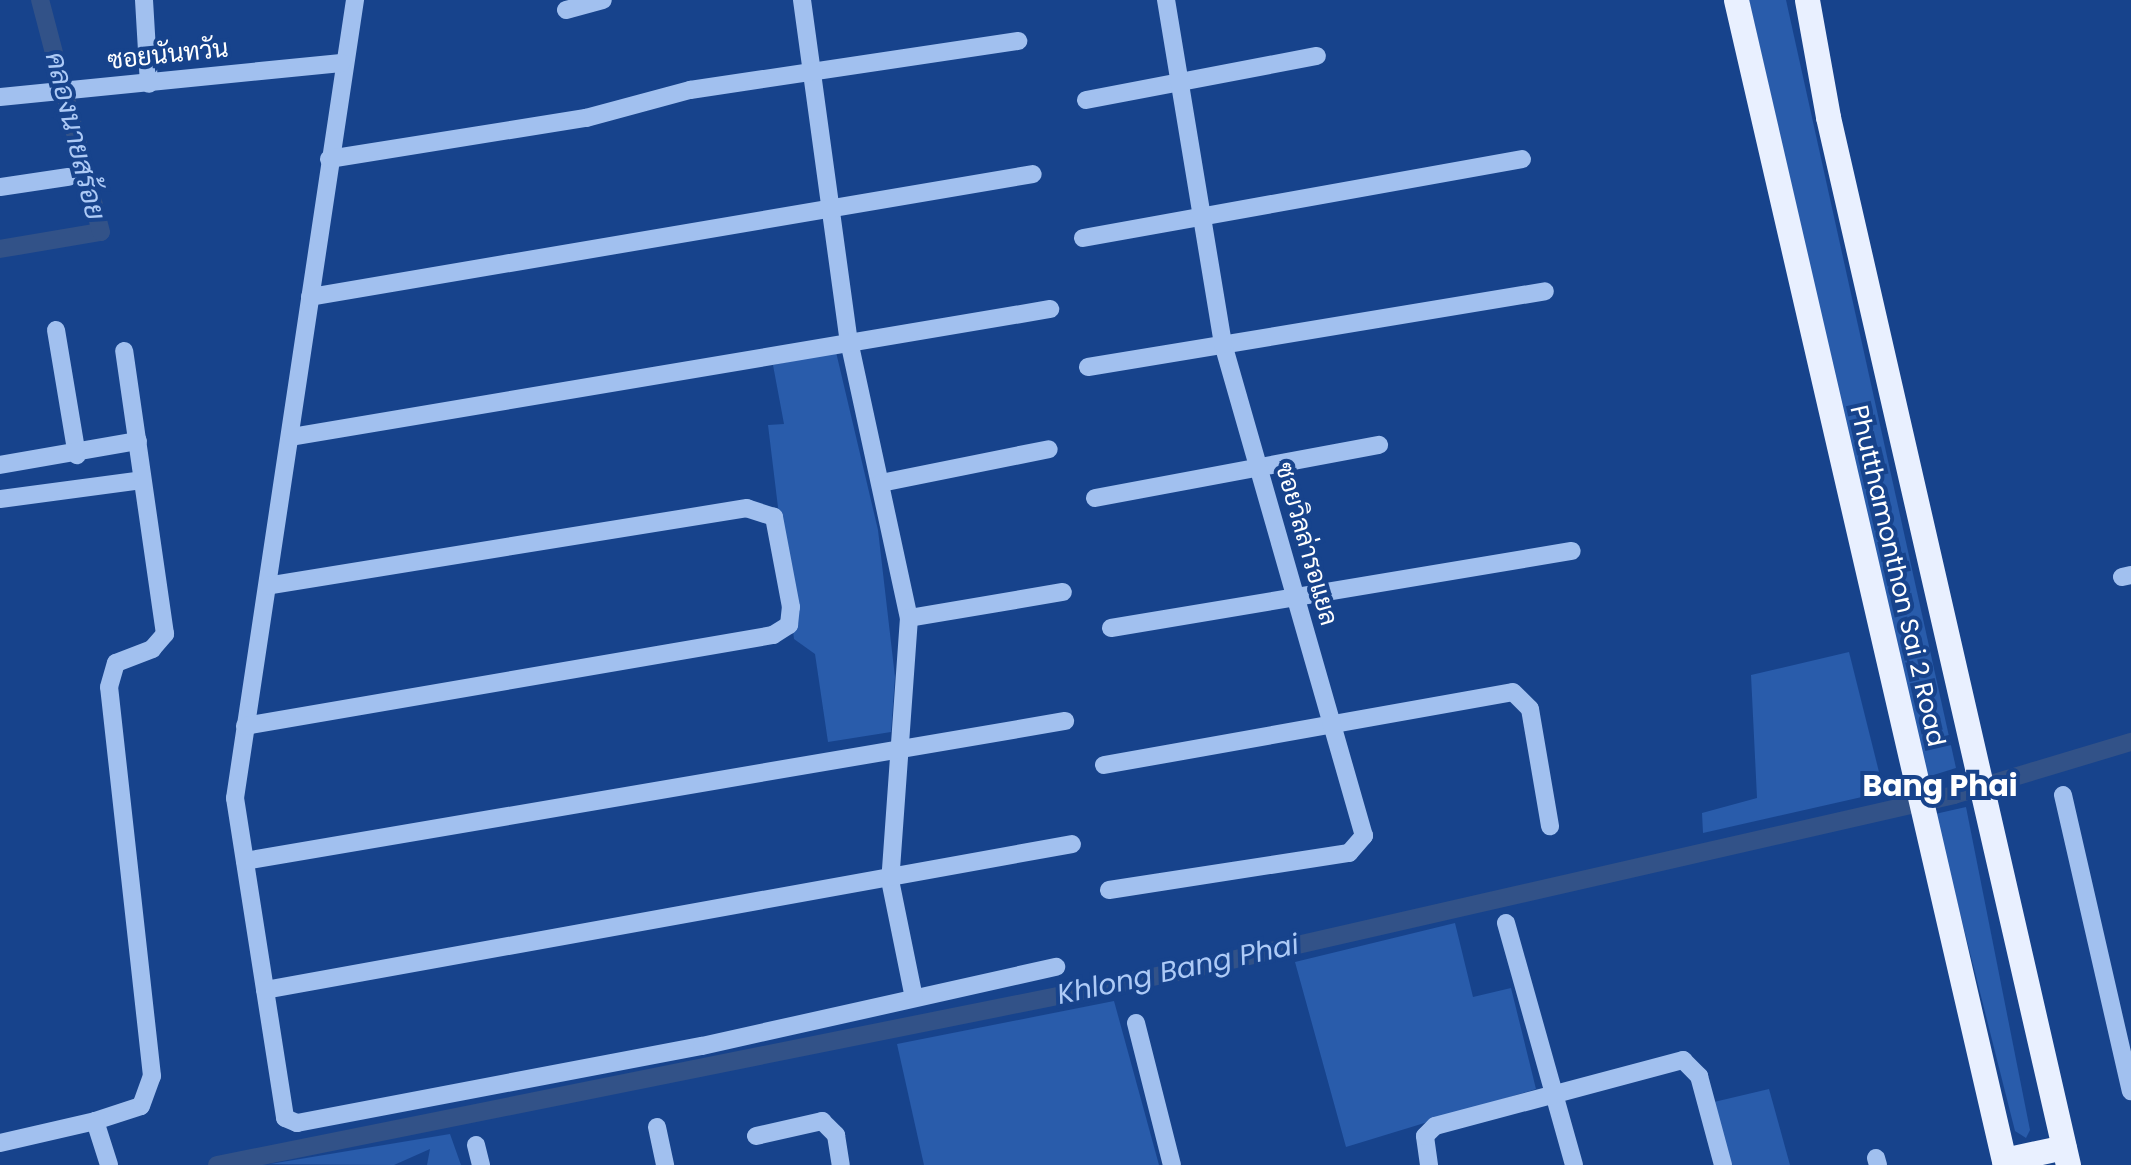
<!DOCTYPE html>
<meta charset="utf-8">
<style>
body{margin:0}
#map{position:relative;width:2131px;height:1165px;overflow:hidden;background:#17438c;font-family:Poppins,Sarabun,sans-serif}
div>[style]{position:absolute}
.green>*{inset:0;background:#295cab}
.canal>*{height:18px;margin:-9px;padding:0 9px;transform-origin:9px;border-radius:9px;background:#325288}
.minor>*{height:18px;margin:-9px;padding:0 9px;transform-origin:9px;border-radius:9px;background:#a1c0ef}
.major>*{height:25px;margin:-12.5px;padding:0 12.5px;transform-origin:12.5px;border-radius:12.5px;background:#e9f0ff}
span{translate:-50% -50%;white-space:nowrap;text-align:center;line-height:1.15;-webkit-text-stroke:8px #17438c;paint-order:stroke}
.street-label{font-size:25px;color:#fff}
.water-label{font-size:28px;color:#adcaf6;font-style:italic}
.quarter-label{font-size:30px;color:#fff;font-weight:700}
</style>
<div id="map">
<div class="green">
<div style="clip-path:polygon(1749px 0,1786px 0,1956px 768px,1927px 777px)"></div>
<div style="clip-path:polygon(836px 352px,878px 530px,895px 677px,891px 732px,828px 742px,815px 654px,794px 639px,768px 425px,784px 424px,773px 365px)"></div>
<div style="clip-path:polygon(1849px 652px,1884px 792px,1703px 833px,1702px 813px,1757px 798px,1751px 675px)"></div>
<div style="clip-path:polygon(1966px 807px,2030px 1130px,2026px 1138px,2015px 1131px,1935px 814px)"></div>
<div style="clip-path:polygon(1455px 923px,1473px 997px,1511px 988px,1536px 1089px,1346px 1147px,1295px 962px)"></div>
<div style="clip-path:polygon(1114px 1001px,1159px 1165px,924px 1165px,897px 1044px)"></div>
<div style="clip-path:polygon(1769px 1089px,1790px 1165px,1731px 1165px,1714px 1102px)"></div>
<div style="clip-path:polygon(450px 1134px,461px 1165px,427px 1165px,430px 1149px,394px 1165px,270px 1164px)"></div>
</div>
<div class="canal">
<div style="left:0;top:249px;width:102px;rotate:-9.6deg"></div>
<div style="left:101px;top:232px;width:240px;rotate:-104.7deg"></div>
<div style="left:217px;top:1165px;width:995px;rotate:-11.37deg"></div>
<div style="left:1192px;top:969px;width:782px;rotate:-12.86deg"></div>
<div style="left:1954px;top:795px;width:185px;rotate:-16.7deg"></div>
</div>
<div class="minor">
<div style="left:144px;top:0;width:84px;rotate:86.6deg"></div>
<div style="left:355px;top:0;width:807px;rotate:98.55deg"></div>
<div style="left:235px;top:798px;width:324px;rotate:81.1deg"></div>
<div style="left:285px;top:1118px;width:13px;rotate:23deg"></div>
<div style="left:297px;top:1123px;width:412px;rotate:-10.8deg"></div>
<div style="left:702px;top:1046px;width:363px;rotate:-12.6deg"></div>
<div style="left:802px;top:0;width:344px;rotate:82.2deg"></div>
<div style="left:849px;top:341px;width:283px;rotate:77.8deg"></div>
<div style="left:909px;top:618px;width:263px;rotate:94.1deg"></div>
<div style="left:890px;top:880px;width:120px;rotate:78.5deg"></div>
<div style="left:566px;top:10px;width:38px;rotate:-15deg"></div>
<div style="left:0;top:97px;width:343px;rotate:-5.7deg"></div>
<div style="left:1086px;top:100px;width:235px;rotate:-10.8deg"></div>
<div style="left:329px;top:159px;width:260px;rotate:-9.1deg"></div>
<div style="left:586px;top:118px;width:108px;rotate:-15.1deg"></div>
<div style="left:690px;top:90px;width:332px;rotate:-8.5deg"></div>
<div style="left:0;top:187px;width:69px;rotate:-8.4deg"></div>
<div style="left:1083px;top:238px;width:446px;rotate:-10.2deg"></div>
<div style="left:310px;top:297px;width:733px;rotate:-9.65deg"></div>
<div style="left:56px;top:330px;width:127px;rotate:80.5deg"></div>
<div style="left:1088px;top:367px;width:463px;rotate:-9.4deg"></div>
<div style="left:291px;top:437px;width:770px;rotate:-9.57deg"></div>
<div style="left:0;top:465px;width:140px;rotate:-9.9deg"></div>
<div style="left:881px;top:483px;width:171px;rotate:-11.4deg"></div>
<div style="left:1095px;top:498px;width:289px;rotate:-10.6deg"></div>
<div style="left:0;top:499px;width:143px;rotate:-7.6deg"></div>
<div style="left:2122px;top:577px;width:9px;rotate:-13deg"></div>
<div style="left:909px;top:618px;width:156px;rotate:-9.6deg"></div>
<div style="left:1111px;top:628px;width:467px;rotate:-9.5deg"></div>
<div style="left:245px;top:726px;width:536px;rotate:-9.78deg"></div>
<div style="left:773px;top:635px;width:19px;rotate:-32deg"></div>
<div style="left:789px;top:625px;width:18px;rotate:-84deg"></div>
<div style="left:791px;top:607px;width:92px;rotate:-100.7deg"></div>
<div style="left:774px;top:517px;width:28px;rotate:-162deg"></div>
<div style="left:747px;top:508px;width:485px;rotate:170.8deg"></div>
<div style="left:1104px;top:765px;width:415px;rotate:-10.1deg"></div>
<div style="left:1513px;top:692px;width:24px;rotate:45deg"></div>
<div style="left:1530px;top:709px;width:119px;rotate:80.3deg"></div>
<div style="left:2063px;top:795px;width:304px;rotate:77.1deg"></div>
<div style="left:245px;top:861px;width:832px;rotate:-9.69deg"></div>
<div style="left:1109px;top:890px;width:243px;rotate:-8.8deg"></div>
<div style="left:1349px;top:853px;width:23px;rotate:-49deg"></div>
<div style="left:1364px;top:836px;width:512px;rotate:-105.99deg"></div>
<div style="left:1223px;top:344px;width:349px;rotate:-99.4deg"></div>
<div style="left:1506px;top:923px;width:251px;rotate:74.3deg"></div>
<div style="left:265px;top:990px;width:820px;rotate:-10.25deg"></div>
<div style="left:1136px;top:1023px;width:146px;rotate:75.8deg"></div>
<div style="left:95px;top:1121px;width:48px;rotate:-18.1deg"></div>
<div style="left:141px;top:1106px;width:32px;rotate:-70deg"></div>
<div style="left:152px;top:1076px;width:391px;rotate:-96.3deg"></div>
<div style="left:109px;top:687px;width:25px;rotate:-74deg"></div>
<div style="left:116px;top:663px;width:39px;rotate:-21deg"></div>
<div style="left:152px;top:649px;width:20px;rotate:-49deg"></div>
<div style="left:165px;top:634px;width:286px;rotate:-98.2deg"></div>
<div style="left:657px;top:1127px;width:39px;rotate:78deg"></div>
<div style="left:756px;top:1136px;width:68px;rotate:-12.8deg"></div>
<div style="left:822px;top:1121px;width:20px;rotate:45deg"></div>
<div style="left:836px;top:1135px;width:30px;rotate:81deg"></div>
<div style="left:0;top:1143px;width:98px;rotate:-13deg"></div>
<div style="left:95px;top:1121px;width:46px;rotate:72.3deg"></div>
<div style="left:476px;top:1145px;width:21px;rotate:76deg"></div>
<div style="left:1876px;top:1158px;width:7px;rotate:74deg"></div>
<div style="left:1429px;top:1165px;width:29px;rotate:-98deg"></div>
<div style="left:1425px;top:1136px;width:14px;rotate:-45deg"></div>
<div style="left:1435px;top:1126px;width:257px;rotate:-14.9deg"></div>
<div style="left:1683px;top:1060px;width:23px;rotate:45deg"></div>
<div style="left:1699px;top:1076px;width:92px;rotate:74.9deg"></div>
</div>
<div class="major">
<div style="left:1736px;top:0;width:1196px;rotate:77deg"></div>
<div style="left:1807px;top:0;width:119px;rotate:79.8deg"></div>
<div style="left:1828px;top:117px;width:1075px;rotate:77.1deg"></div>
<div style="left:2004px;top:1160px;width:61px;rotate:-12.2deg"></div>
</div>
<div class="street-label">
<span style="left:168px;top:55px;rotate:-6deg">ซอยนันทวัน</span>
<span style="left:1306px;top:544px;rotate:74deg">ซอยวิลล่ารอแยล</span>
<span style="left:1897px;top:576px;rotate:77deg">Phutthamonthon Sai 2 Road</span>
</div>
<div class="water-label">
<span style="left:75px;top:136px;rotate:76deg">คลองนายสร้อย</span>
<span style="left:1178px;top:970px;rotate:-12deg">Khlong Bang Phai</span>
</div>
<div class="quarter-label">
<span style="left:1940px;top:786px">Bang Phai</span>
</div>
</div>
